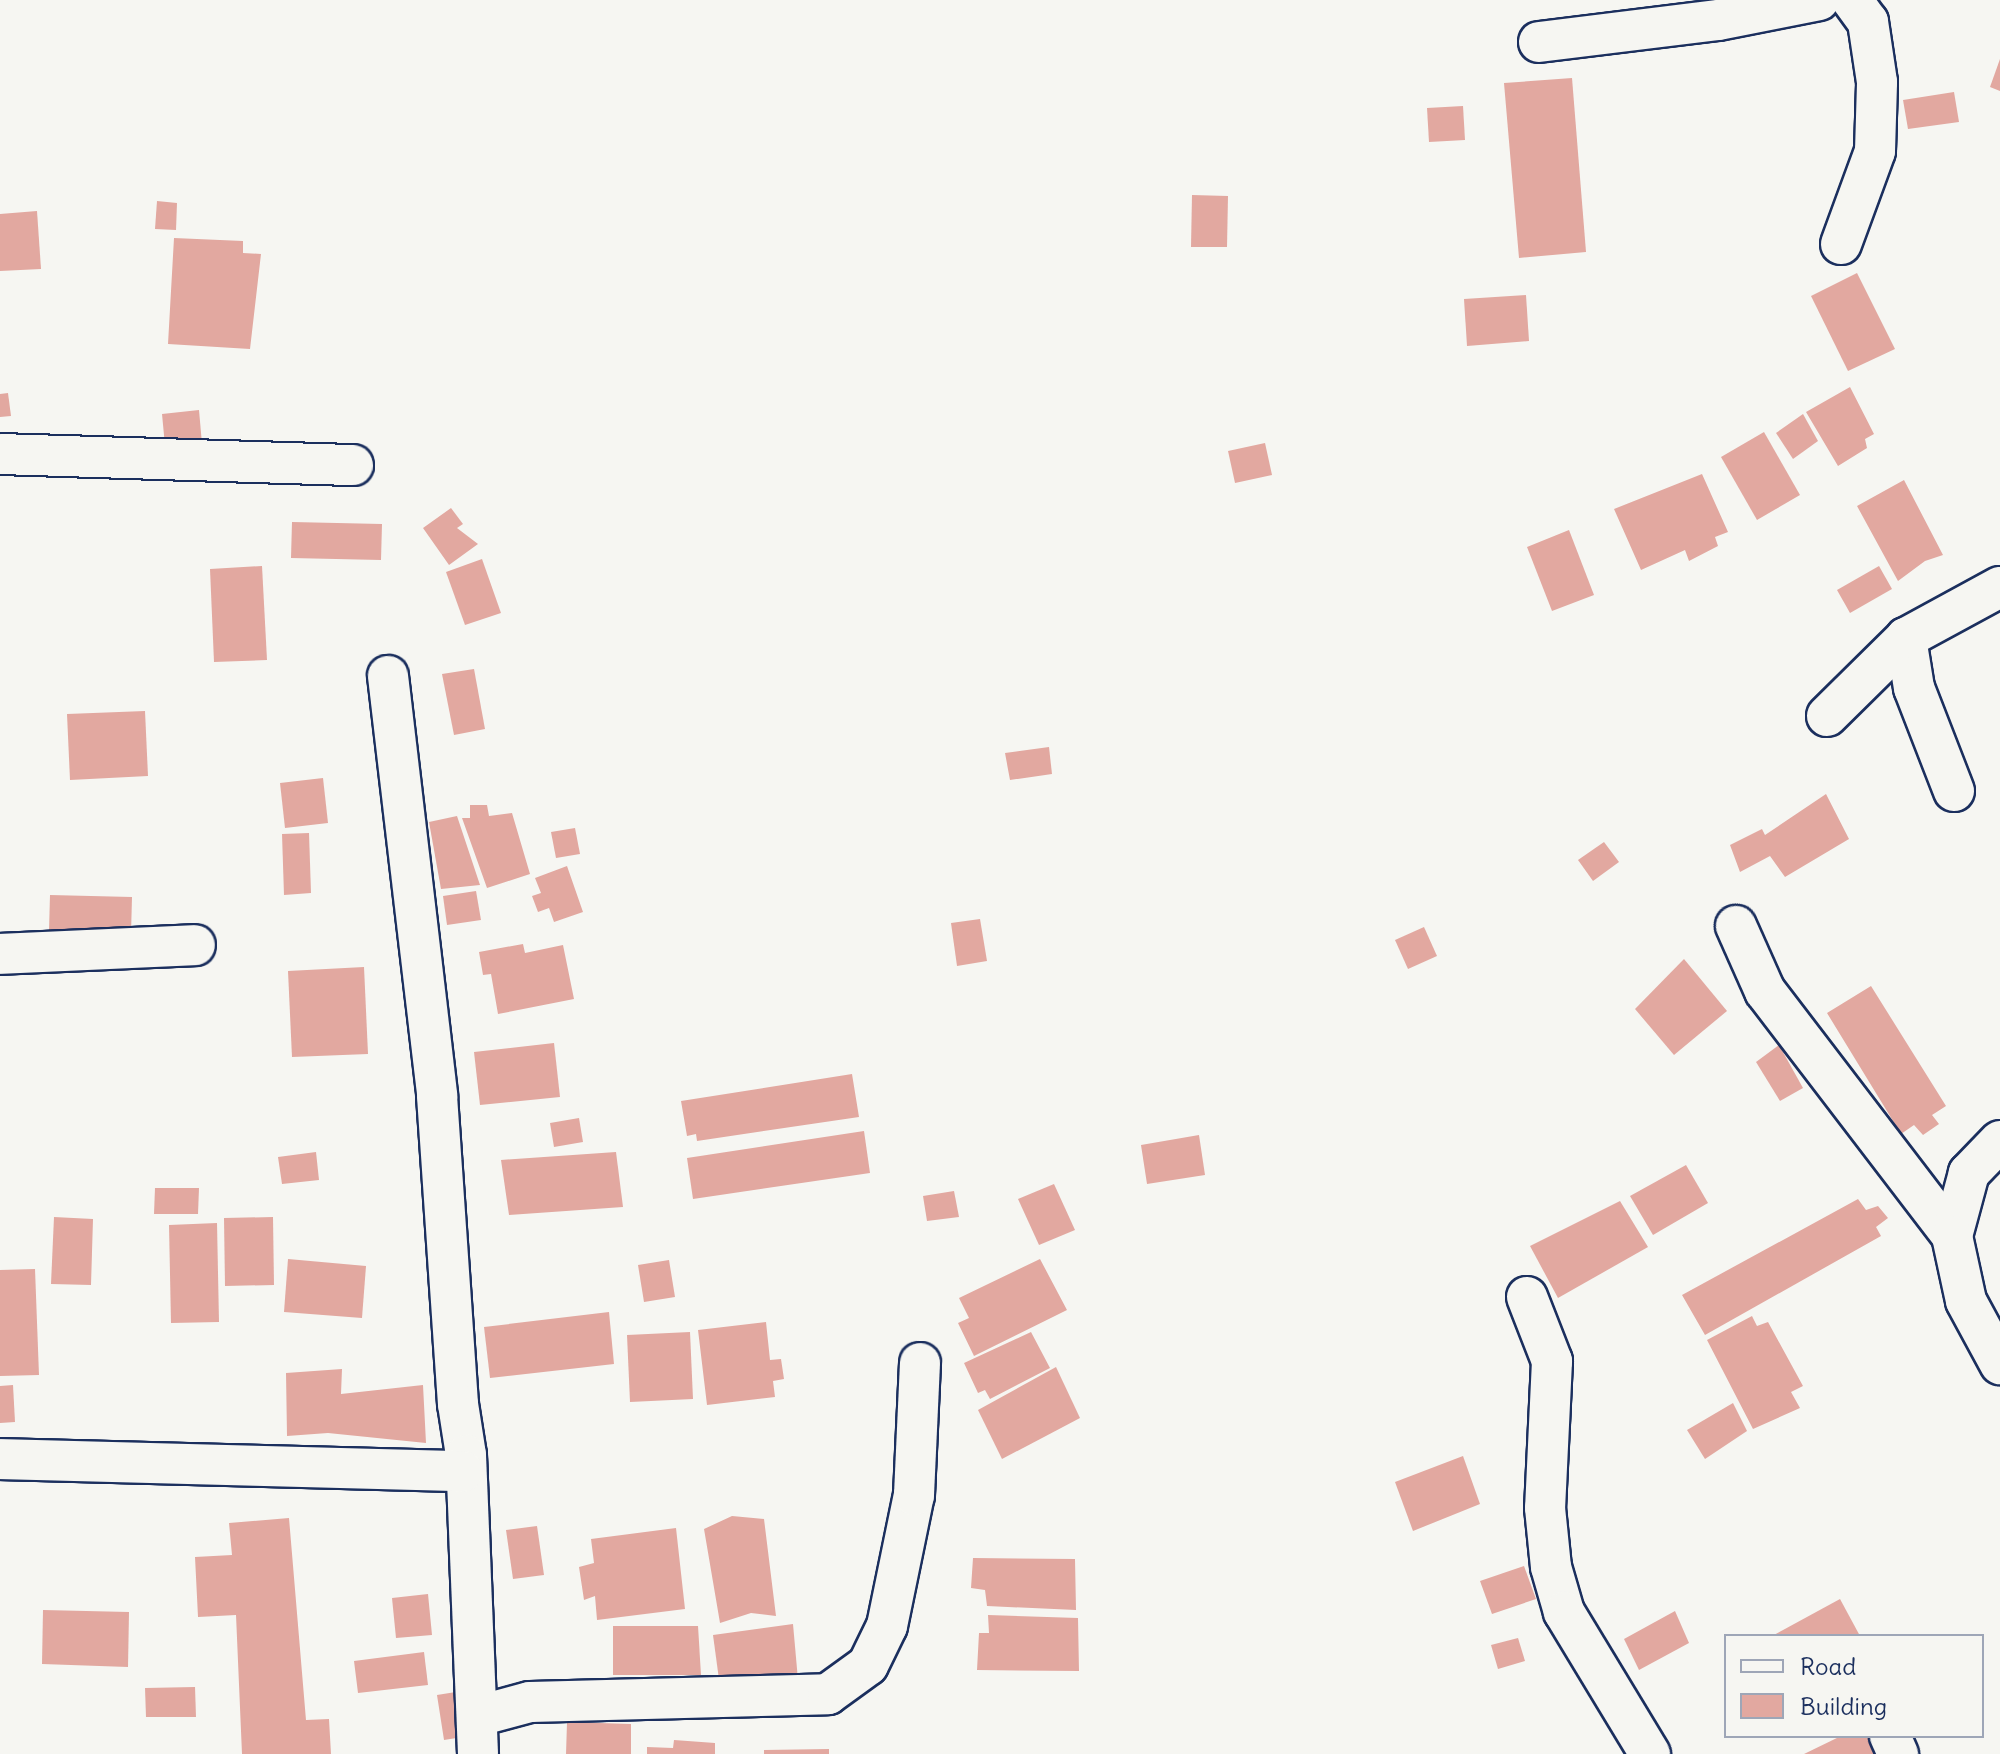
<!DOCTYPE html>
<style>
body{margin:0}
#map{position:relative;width:2000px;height:1754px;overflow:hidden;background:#f6f6f2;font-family:Delius,sans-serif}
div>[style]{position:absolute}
.building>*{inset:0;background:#e2a8a0}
.roads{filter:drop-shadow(2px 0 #1b2f5e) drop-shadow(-2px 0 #1b2f5e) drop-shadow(0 2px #1b2f5e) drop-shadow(0 -2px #1b2f5e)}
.street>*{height:40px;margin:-20px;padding:0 20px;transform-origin:20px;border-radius:20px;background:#f6f6f2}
span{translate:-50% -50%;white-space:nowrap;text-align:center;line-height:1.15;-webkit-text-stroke:6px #f6f6f2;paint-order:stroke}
.legend{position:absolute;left:1724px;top:1634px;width:260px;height:104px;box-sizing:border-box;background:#f6f6f2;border:2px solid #9ea6b7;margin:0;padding:10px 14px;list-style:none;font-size:24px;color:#1b2f5e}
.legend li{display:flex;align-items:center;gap:16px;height:40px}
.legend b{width:40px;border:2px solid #9ea6b7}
</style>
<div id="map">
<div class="building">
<div style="clip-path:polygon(2000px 59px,2000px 91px,1990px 87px)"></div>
<div style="clip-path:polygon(1572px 78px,1586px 252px,1519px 258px,1504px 83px)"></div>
<div style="clip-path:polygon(1954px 92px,1959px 122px,1908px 129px,1903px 100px)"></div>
<div style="clip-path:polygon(1463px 106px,1465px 140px,1429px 142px,1427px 108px)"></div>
<div style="clip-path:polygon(1192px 195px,1228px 196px,1227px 247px,1191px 247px)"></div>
<div style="clip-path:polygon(157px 201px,177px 203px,176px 230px,155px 229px)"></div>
<div style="clip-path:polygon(37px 211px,41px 269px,0 271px,0 214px)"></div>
<div style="clip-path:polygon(174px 238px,243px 241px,243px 253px,261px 254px,250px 349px,168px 344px)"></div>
<div style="clip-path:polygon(1857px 273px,1895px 349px,1848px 371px,1811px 296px)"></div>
<div style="clip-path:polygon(1526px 295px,1529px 341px,1467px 346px,1464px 299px)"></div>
<div style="clip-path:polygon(1850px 387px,1874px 434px,1865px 439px,1867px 448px,1838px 466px,1806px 412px)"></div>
<div style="clip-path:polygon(8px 393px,11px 416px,0 417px,0 394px)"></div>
<div style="clip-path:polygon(199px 410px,202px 444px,165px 446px,162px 414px)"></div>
<div style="clip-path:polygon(1803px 414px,1818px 441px,1793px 459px,1776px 433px)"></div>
<div style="clip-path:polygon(1764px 432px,1800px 495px,1757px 520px,1721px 457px)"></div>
<div style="clip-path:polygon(1265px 443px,1272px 475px,1235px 483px,1228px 451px)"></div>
<div style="clip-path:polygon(1702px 474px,1728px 532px,1715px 537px,1718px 546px,1689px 561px,1685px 550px,1641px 570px,1614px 509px)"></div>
<div style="clip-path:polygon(1904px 480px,1943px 555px,1925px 561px,1898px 581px,1857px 506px)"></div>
<div style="clip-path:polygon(451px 508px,463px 524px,457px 528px,478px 544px,449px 565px,423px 528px)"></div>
<div style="clip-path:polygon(292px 522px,382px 524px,381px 560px,291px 558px)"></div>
<div style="clip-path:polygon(1569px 530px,1594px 595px,1552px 611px,1527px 547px)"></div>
<div style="clip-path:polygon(482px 559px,501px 613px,465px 625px,446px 572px)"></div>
<div style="clip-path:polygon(262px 566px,267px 660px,214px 662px,210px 569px)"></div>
<div style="clip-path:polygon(1879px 566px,1892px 589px,1850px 613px,1837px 590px)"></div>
<div style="clip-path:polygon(474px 669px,485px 729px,454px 735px,442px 674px)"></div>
<div style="clip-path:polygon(145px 711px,148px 776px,70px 780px,67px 714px)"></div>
<div style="clip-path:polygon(1049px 747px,1052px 774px,1010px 780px,1005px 753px)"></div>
<div style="clip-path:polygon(323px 778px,328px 823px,285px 828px,280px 783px)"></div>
<div style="clip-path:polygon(1826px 794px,1849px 839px,1785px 877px,1770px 856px,1740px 872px,1730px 845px,1762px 829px,1765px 835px)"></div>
<div style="clip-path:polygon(470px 805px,487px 805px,489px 816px,512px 813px,530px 874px,487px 888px,462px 818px,470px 818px)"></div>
<div style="clip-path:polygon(457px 816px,480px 885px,441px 889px,429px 822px)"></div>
<div style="clip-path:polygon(575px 828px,580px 854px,556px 858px,551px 832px)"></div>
<div style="clip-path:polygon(309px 833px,311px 893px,284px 895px,282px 834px)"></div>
<div style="clip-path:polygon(1604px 842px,1619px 862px,1593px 881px,1578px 860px)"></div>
<div style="clip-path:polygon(567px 866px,583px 912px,554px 922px,549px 908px,538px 912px,532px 896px,541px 893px,535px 878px)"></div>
<div style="clip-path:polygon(476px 891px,481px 920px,447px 925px,443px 896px)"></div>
<div style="clip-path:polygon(50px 895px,132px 897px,131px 934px,49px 931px)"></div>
<div style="clip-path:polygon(980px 919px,987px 961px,957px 966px,951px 923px)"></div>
<div style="clip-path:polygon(1424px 927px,1437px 956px,1408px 969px,1395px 940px)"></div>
<div style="clip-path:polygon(523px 944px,525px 953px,563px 945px,574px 999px,498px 1014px,491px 974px,483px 975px,479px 952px)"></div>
<div style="clip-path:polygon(1684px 959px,1727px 1011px,1674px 1055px,1635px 1009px)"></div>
<div style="clip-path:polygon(364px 967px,368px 1054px,292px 1057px,288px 971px)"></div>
<div style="clip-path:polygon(1871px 986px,1946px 1106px,1932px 1115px,1939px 1124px,1923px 1135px,1914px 1125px,1901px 1134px,1827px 1013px)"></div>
<div style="clip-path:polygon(554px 1043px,560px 1097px,480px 1105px,474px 1052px)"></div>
<div style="clip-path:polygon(1779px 1045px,1803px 1088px,1780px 1101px,1756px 1062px)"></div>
<div style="clip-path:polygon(852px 1074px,859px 1117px,697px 1141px,696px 1134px,687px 1136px,681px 1101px)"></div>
<div style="clip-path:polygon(579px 1118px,583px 1142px,554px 1147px,550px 1123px)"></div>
<div style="clip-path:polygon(864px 1131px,870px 1173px,693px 1199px,687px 1158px)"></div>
<div style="clip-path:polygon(1199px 1135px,1205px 1175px,1147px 1184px,1141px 1145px)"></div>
<div style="clip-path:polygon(316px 1152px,319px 1180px,282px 1184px,278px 1157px)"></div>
<div style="clip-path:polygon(616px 1152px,623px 1207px,509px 1215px,501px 1160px)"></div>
<div style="clip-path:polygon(1686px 1165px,1708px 1203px,1653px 1235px,1630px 1196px)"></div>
<div style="clip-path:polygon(1054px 1184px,1075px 1230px,1039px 1245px,1018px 1199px)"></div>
<div style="clip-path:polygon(155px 1188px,199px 1188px,198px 1214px,154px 1214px)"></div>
<div style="clip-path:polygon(954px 1191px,959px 1217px,927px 1221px,923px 1196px)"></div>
<div style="clip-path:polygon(1858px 1199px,1866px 1210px,1878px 1206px,1888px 1218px,1876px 1227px,1881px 1236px,1705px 1335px,1682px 1295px)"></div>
<div style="clip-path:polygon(1620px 1201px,1648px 1247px,1558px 1298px,1530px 1246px)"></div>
<div style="clip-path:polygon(54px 1217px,93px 1219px,91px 1285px,51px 1284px)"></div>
<div style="clip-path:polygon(273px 1217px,274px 1285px,225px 1286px,224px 1218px)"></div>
<div style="clip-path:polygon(217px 1223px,219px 1322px,171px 1323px,169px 1225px)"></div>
<div style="clip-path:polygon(288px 1259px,366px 1266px,362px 1318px,284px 1312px)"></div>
<div style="clip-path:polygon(1040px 1259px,1067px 1310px,974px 1356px,958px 1323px,969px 1318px,959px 1298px)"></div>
<div style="clip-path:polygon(669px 1260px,675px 1297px,644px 1302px,638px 1265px)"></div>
<div style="clip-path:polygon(35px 1269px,39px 1375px,0 1376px,0 1270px)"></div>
<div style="clip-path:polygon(609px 1312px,614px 1364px,490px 1378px,484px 1327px)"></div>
<div style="clip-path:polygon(1752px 1316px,1757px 1326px,1768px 1322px,1803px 1386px,1791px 1392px,1800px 1408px,1753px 1429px,1707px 1340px)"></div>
<div style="clip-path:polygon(766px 1322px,770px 1360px,781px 1359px,784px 1379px,773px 1381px,775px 1397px,707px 1405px,698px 1330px)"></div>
<div style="clip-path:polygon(690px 1332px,693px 1399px,630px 1402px,627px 1335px)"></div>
<div style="clip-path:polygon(1031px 1332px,1050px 1368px,990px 1399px,985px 1390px,978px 1393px,964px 1363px)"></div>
<div style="clip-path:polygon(1056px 1367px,1080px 1418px,1002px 1459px,978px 1410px)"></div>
<div style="clip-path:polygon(342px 1369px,341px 1394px,423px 1385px,426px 1443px,328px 1433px,287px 1436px,286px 1373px)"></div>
<div style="clip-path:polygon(13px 1385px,15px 1422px,0 1423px,0 1386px)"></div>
<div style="clip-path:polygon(1733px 1403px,1747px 1431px,1705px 1459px,1687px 1430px)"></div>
<div style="clip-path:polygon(1463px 1456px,1480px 1504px,1413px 1531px,1395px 1482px)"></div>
<div style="clip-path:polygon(732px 1516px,764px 1519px,776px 1616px,751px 1613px,720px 1623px,704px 1529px)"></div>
<div style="clip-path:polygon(289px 1518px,306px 1720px,329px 1719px,331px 1754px,242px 1754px,236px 1615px,198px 1617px,195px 1557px,232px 1555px,229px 1523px)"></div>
<div style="clip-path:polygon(537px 1526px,544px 1575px,513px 1579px,506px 1530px)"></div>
<div style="clip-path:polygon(676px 1528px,685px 1609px,597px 1620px,595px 1596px,584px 1600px,579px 1567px,594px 1563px,591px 1539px)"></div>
<div style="clip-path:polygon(973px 1558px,1075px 1559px,1076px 1610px,987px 1606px,985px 1590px,971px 1588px)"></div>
<div style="clip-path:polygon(1524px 1566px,1536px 1599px,1492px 1614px,1480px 1581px)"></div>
<div style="clip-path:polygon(428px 1594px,432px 1635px,396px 1638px,392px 1598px)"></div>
<div style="clip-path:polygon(1840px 1599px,1860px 1636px,1772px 1636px)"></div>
<div style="clip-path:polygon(43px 1610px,129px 1612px,128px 1667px,42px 1664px)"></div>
<div style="clip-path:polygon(1675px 1611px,1689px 1643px,1639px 1670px,1624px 1639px)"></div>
<div style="clip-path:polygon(988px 1615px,1078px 1618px,1079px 1671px,977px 1670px,979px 1633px,989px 1633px)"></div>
<div style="clip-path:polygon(793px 1624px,798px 1680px,720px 1687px,713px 1635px)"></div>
<div style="clip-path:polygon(613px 1626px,698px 1626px,701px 1675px,613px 1675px)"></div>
<div style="clip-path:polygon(1518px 1638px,1525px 1661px,1498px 1669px,1491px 1645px)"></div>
<div style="clip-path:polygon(424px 1652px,428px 1685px,358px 1693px,354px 1661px)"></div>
<div style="clip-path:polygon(195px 1687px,196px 1717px,146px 1717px,145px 1688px)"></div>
<div style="clip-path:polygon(462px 1691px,469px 1736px,444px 1740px,437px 1695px)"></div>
<div style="clip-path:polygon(567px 1722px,631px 1724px,631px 1754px,566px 1754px)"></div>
<div style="clip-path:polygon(1841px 1736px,1872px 1736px,1881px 1754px,1804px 1754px)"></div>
<div style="clip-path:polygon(674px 1740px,715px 1743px,715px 1754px,647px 1754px,647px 1747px,673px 1748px)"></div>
<div style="clip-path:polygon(829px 1749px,829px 1754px,764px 1754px,764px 1750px)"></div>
</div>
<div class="roads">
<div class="street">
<div style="left:1539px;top:42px;width:181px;rotate:-7deg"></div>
<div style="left:1719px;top:20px;width:102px;rotate:-11.3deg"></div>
<div style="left:1841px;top:244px;width:99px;rotate:-69.9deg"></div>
<div style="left:1875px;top:151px;width:69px;rotate:-88.3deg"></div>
<div style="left:1877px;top:82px;width:61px;rotate:-98.5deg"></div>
<div style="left:1868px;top:22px;width:27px;rotate:-126deg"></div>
<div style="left:0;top:454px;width:353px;rotate:1.8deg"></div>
<div style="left:388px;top:676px;width:423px;rotate:83.3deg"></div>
<div style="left:437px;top:1096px;width:309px;rotate:86.1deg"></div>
<div style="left:458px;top:1404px;width:52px;rotate:81.1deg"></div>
<div style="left:466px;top:1455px;width:299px;rotate:87.7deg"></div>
<div style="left:1827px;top:716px;width:111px;rotate:-44.6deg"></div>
<div style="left:1954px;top:791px;width:110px;rotate:-111.2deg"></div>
<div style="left:1914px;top:688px;width:51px;rotate:-99.1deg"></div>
<div style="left:1906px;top:638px;width:107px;rotate:-28.5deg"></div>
<div style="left:1736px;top:926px;width:71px;rotate:66deg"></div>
<div style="left:1765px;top:991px;width:308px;rotate:52.6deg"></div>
<div style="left:0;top:954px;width:195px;rotate:-2.6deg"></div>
<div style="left:2000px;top:1141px;width:45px;rotate:134.1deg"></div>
<div style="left:1969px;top:1173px;width:65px;rotate:105.1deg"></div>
<div style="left:1952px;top:1236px;width:66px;rotate:77.8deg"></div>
<div style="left:1966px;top:1301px;width:72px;rotate:61.6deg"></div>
<div style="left:1527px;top:1297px;width:69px;rotate:68.7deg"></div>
<div style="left:1552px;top:1361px;width:147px;rotate:92.7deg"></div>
<div style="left:1545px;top:1508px;width:59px;rotate:84.2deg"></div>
<div style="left:1551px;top:1567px;width:47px;rotate:73.9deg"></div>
<div style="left:1564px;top:1612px;width:166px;rotate:58.8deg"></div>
<div style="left:0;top:1459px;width:463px;rotate:1.5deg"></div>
<div style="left:478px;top:1716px;width:54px;rotate:-15.1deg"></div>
<div style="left:530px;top:1702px;width:298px;rotate:-1.5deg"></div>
<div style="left:828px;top:1694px;width:49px;rotate:-35.9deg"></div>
<div style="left:868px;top:1665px;width:43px;rotate:-64deg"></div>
<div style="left:887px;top:1626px;width:134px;rotate:-78.4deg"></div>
<div style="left:914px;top:1495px;width:132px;rotate:-87.4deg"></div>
<div style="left:1890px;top:1736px;width:20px;rotate:66deg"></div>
</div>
</div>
<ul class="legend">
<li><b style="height:10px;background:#f6f6f2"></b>Road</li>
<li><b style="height:22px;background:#e2a8a0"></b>Building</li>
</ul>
</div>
